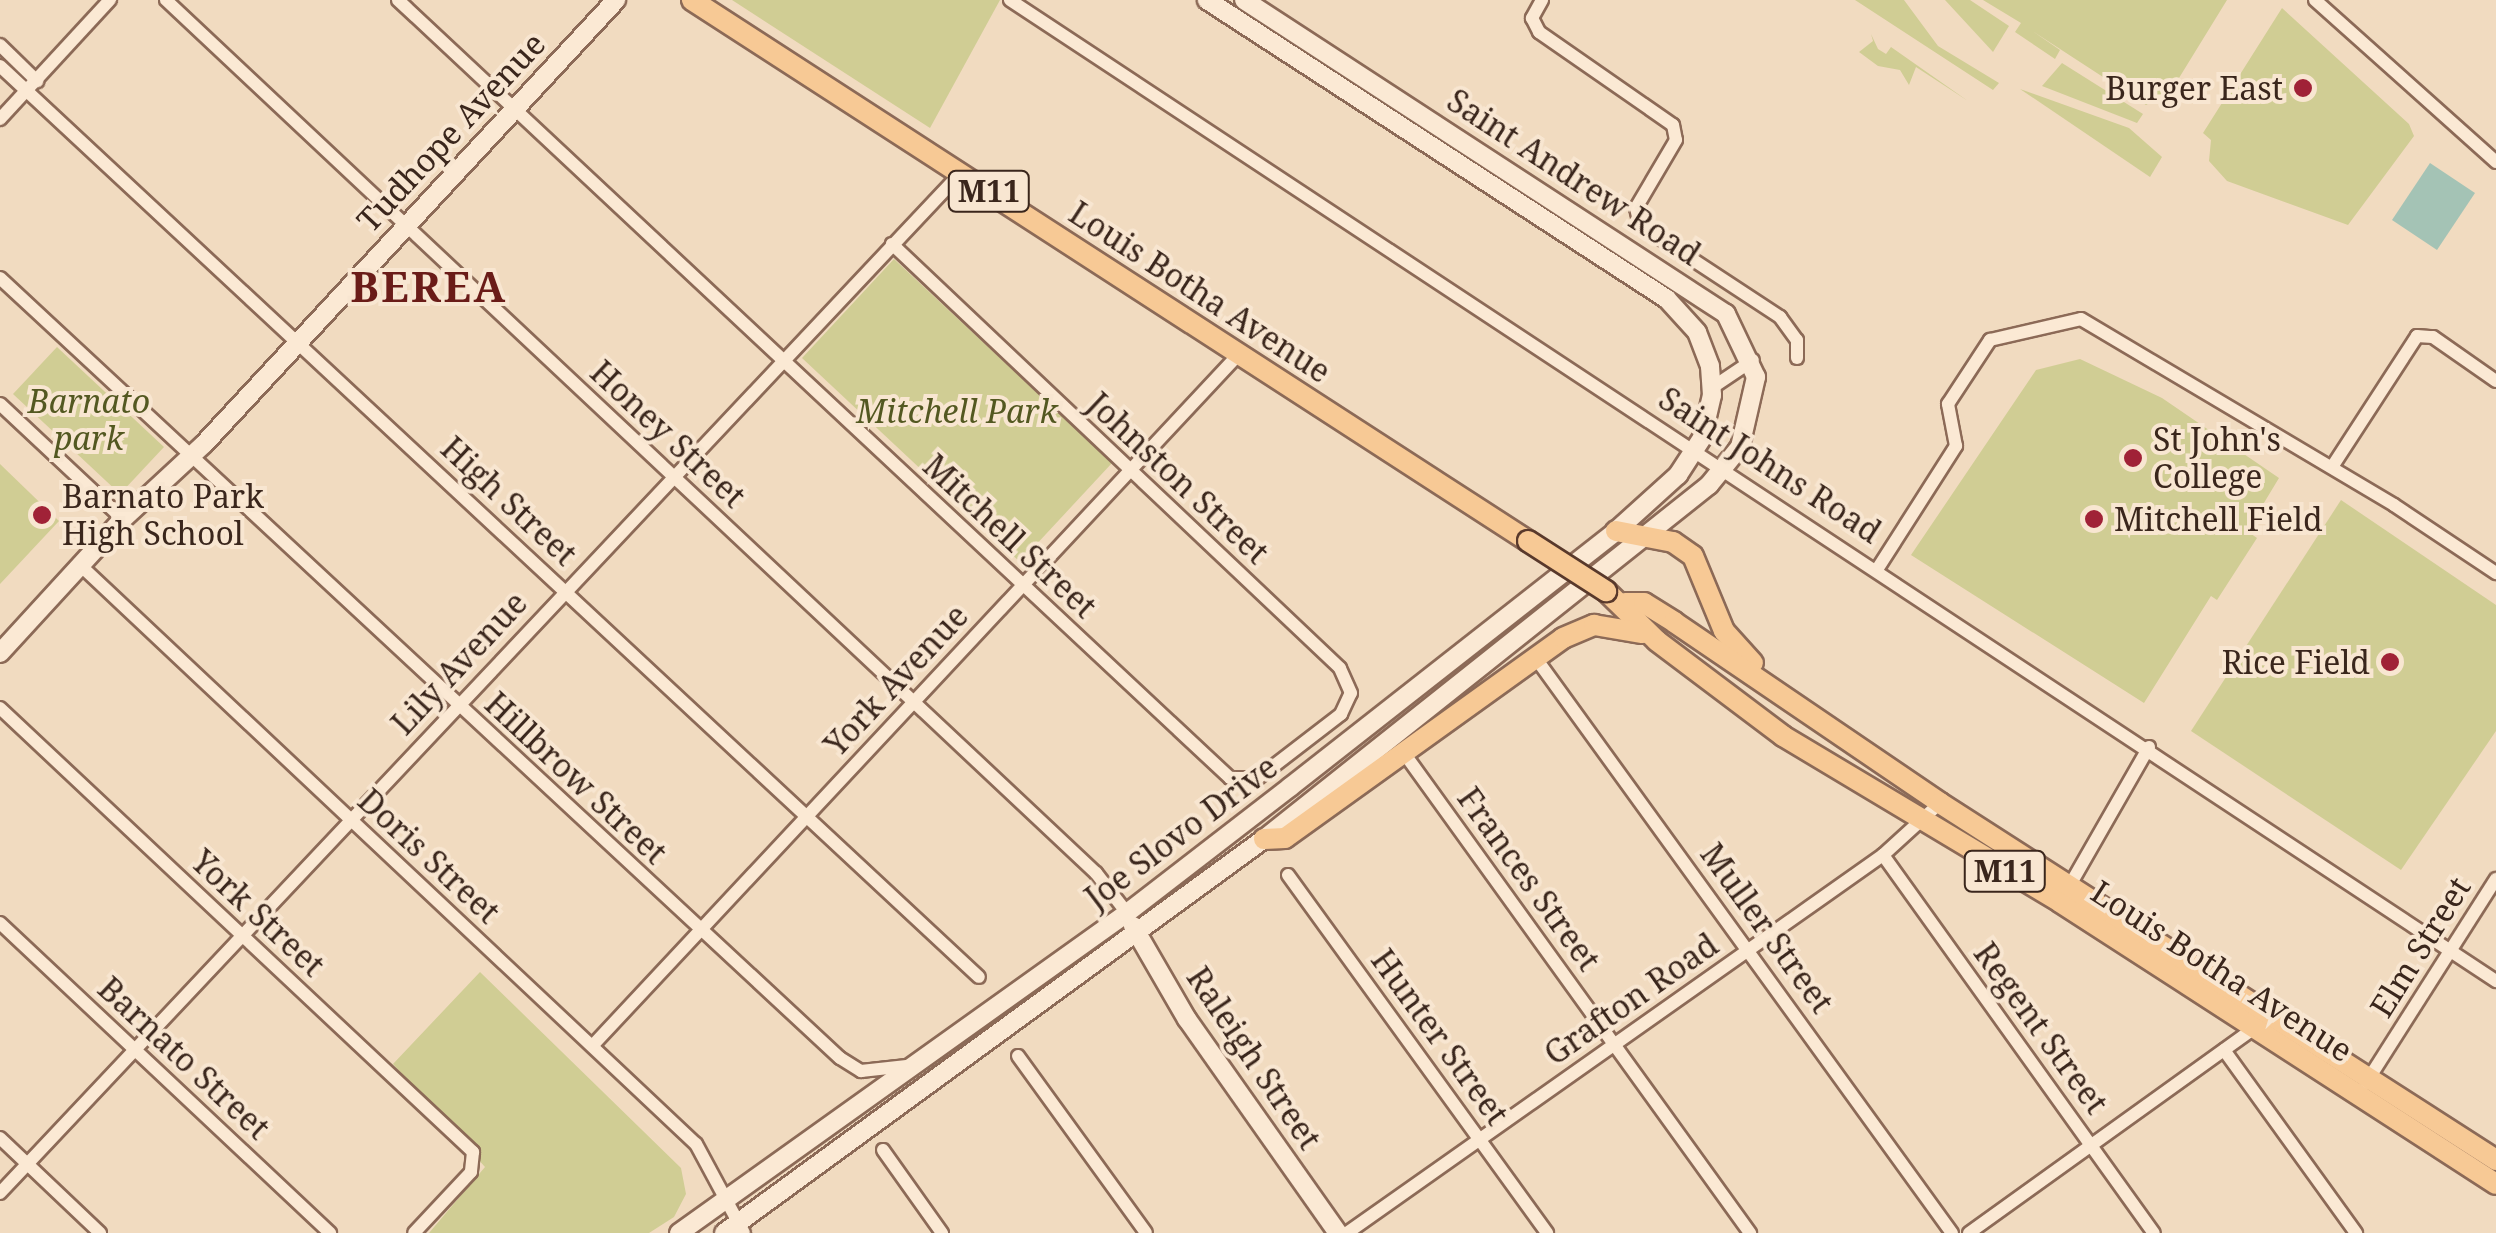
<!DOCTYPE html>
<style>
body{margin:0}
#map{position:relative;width:2496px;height:1233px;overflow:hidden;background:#f1dbc0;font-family:"Noto Serif",serif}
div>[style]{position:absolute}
.green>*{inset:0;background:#d0cd94}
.water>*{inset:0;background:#a4c3b5}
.roads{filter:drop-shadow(2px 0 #8c6a57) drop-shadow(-2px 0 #8c6a57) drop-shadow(0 2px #8c6a57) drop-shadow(0 -2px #8c6a57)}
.street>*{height:12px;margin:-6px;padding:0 6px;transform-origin:6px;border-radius:6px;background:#fbe9d4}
.secondary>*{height:18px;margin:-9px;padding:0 9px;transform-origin:9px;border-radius:9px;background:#fbe9d4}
.primary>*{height:20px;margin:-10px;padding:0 10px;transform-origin:10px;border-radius:10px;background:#f7c995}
.bridges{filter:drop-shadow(2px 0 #59392b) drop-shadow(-2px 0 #59392b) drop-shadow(0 2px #59392b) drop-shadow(0 -2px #59392b)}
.primary-bridge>*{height:20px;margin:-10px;padding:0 10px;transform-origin:10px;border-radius:10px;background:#f7c995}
.dots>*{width:28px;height:28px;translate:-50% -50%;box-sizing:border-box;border:5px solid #f8e6d1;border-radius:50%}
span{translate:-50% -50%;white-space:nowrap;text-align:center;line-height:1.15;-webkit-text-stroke:8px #f8e6d1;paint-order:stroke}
.shield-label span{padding:2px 8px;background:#f8e6d1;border:2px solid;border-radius:8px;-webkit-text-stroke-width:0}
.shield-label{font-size:30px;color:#3a261c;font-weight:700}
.poi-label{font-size:32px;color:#3a261c}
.right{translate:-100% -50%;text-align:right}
.left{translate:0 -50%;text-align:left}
.street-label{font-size:32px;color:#3a261c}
.park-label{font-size:32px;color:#535821;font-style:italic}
.district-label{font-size:42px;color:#6a1c18;font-weight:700;letter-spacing:2.5px}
</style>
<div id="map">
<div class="green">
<div style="clip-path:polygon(732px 0,1000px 0,930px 128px)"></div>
<div style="clip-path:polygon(1855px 0,1904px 0,1938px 46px,1999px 83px,1993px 90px)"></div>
<div style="clip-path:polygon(1945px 0,1970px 0,2009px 26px,1993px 52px)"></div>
<div style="clip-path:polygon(1983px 0,2227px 0,2171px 91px,2146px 105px,2031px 30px,2060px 50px,2055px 59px,2015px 32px,2021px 23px)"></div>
<div style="clip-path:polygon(2282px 8px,2409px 124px,2414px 136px,2348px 225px,2227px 181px,2209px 161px,2211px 140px,2203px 133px)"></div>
<div style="clip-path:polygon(1871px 34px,1878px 49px,1886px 54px,1891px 47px,1968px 101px,1916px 67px,1909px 85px,1900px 70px,1878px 66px,1859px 52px,1873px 41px)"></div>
<div style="clip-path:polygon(2062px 63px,2143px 114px,2137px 123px,2042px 86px)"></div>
<div style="clip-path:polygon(2020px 89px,2129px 128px,2162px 157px,2150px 177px)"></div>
<div style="clip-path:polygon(894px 259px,1112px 463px,1020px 562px,802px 358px)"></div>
<div style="clip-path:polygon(57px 347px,164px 447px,120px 494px,13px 394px)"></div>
<div style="clip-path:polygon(2080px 359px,2162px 398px,2279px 478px,2247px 531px,2257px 538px,2217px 600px,2211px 596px,2144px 703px,1911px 555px,2036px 370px)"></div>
<div style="clip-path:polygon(0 464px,59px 521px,0 584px)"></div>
<div style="clip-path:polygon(2341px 500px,2496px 605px,2496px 731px,2401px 870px,2191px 731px)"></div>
<div style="clip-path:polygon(480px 972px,681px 1168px,686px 1194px,674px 1217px,649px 1233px,429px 1233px,485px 1167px,393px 1064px)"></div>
</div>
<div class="water">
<div style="clip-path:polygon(2430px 163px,2475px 193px,2437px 250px,2392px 220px)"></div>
</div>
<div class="roads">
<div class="street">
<div style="left:166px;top:0;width:1276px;rotate:43.19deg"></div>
<div style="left:1096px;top:873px;width:51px;rotate:52.2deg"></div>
<div style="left:398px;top:0;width:1139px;rotate:43.08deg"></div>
<div style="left:1230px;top:778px;width:28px"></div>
<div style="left:1258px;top:778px;width:105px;rotate:-37.6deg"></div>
<div style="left:1341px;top:714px;width:23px;rotate:-65deg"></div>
<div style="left:1351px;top:693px;width:27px;rotate:-114deg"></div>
<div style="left:1340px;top:668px;width:617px;rotate:-136.58deg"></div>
<div style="left:1010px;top:0;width:1781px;rotate:33.43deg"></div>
<div style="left:1542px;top:0;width:21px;rotate:119deg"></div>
<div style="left:1532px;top:18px;width:16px;rotate:63deg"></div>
<div style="left:1539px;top:32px;width:163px;rotate:34.8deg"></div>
<div style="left:1673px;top:125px;width:15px;rotate:79deg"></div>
<div style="left:1676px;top:140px;width:79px;rotate:120.5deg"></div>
<div style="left:1636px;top:208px;width:17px;rotate:77deg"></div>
<div style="left:1640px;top:225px;width:168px;rotate:33.3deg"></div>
<div style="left:1780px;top:317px;width:29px;rotate:54deg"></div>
<div style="left:1797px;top:340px;width:18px;rotate:90deg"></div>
<div style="left:2315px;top:0;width:243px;rotate:41.8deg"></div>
<div style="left:0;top:45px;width:52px;rotate:44.2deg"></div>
<div style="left:0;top:66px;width:1337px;rotate:42.94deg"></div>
<div style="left:0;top:119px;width:162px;rotate:-47.3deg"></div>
<div style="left:0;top:278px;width:1146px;rotate:42.88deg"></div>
<div style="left:840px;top:1058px;width:25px;rotate:32deg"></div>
<div style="left:861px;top:1071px;width:46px;rotate:-6.2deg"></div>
<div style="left:1713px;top:387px;width:48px;rotate:-34deg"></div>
<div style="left:0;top:404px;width:168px;rotate:43.1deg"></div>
<div style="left:2332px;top:467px;width:156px;rotate:-57deg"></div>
<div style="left:2417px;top:336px;width:16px;rotate:4deg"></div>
<div style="left:2433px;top:337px;width:77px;rotate:34.9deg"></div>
<div style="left:80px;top:565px;width:845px;rotate:43.23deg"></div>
<div style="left:696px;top:1144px;width:101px;rotate:61.7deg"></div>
<div style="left:1878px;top:568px;width:145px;rotate:-57.4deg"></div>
<div style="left:1956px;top:446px;width:43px;rotate:-100.8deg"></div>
<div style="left:1948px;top:404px;width:77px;rotate:-56.7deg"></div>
<div style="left:1990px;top:340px;width:93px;rotate:-13deg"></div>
<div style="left:2081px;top:319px;width:364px;rotate:30.7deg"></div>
<div style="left:2394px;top:505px;width:123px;rotate:33.7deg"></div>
<div style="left:1535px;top:657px;width:711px;rotate:54.1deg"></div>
<div style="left:0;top:708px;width:649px;rotate:43.19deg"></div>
<div style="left:473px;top:1152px;width:20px;rotate:96deg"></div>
<div style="left:471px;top:1172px;width:83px;rotate:133.1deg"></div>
<div style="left:1404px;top:753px;width:592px;rotate:54.21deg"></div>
<div style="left:1883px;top:855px;width:465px;rotate:54.4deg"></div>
<div style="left:1288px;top:875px;width:442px;rotate:54.1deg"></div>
<div style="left:2070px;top:885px;width:159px;rotate:-60.2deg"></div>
<div style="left:0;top:923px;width:453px;rotate:43.2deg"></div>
<div style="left:594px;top:1044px;width:945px;rotate:-46.93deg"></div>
<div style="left:2224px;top:1050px;width:226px;rotate:54.2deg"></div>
<div style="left:1018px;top:1056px;width:218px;rotate:54.1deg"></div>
<div style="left:2366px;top:1083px;width:242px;rotate:-57.5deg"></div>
<div style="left:0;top:1138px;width:138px;rotate:43.5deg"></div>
<div style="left:883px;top:1150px;width:102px;rotate:54.6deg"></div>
<div style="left:0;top:1193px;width:1401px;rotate:-46.71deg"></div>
<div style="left:1347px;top:1233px;width:656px;rotate:-35.19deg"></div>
<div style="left:1883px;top:855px;width:77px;rotate:-42.4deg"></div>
<div style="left:1969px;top:1233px;width:353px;rotate:-35.7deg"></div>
</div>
<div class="secondary">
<div style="left:0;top:653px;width:182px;rotate:-47.5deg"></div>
<div style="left:123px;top:519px;width:110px;rotate:-42.8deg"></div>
<div style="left:204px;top:444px;width:606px;rotate:-47.14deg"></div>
<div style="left:1133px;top:926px;width:108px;rotate:59.9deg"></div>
<div style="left:1187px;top:1019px;width:262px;rotate:54.8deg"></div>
<div style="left:679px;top:1233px;width:551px;rotate:-35.54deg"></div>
<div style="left:1127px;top:913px;width:206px;rotate:-37.7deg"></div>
<div style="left:1290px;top:787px;width:415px;rotate:-38.1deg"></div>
<div style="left:1616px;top:531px;width:84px;rotate:-42.1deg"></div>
<div style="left:1678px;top:475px;width:44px;rotate:-57deg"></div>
<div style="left:1702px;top:438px;width:44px;rotate:-76.9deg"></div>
<div style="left:1712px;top:395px;width:29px;rotate:-94deg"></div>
<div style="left:1710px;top:366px;width:36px;rotate:-111deg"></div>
<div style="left:1697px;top:332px;width:45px;rotate:-132.3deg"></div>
<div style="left:1667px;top:299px;width:549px;rotate:-146.98deg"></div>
<div style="left:724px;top:1233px;width:668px;rotate:-36.12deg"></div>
<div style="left:1264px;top:839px;width:569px;rotate:-38.5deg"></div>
<div style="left:1709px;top:485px;width:49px;rotate:-50.8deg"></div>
<div style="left:1740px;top:447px;width:72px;rotate:-77.1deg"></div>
<div style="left:1756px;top:377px;width:70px;rotate:-115.5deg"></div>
<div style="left:1726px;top:314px;width:575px;rotate:-146.92deg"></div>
</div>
<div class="primary">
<div style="left:692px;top:0;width:996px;rotate:32.91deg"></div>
<div style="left:1616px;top:531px;width:58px;rotate:10.9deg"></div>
<div style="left:1673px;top:542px;width:24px;rotate:35deg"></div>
<div style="left:1693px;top:556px;width:81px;rotate:67.5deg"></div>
<div style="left:1724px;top:631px;width:43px;rotate:47.8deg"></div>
<div style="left:1606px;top:591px;width:71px;rotate:44.4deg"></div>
<div style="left:1657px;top:641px;width:158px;rotate:37deg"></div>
<div style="left:1783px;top:736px;width:323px;rotate:30.9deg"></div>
<div style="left:2060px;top:902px;width:519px;rotate:32.89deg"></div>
<div style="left:1625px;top:603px;width:19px"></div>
<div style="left:1644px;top:603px;width:36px;rotate:32deg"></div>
<div style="left:1674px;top:622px;width:322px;rotate:34.2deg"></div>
<div style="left:1940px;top:803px;width:661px;rotate:32.7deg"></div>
<div style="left:1264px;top:839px;width:21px;rotate:-3deg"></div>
<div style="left:1285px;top:838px;width:342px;rotate:-35.7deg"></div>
<div style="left:1563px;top:638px;width:34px;rotate:-23deg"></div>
<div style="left:1594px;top:625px;width:49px;rotate:9.5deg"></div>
</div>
</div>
<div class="bridges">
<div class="primary-bridge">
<div style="left:1528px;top:541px;width:93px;rotate:32.7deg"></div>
</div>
</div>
<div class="dots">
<div style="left:2303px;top:88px;background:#a02237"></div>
<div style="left:2133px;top:458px;background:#a02237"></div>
<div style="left:42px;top:515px;background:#a02237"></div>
<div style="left:2094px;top:519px;background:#a02237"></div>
<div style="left:2390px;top:662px;background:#a02237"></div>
</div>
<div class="shield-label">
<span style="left:989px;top:191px">M11</span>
<span style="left:2005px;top:871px">M11</span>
</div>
<div class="poi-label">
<span class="right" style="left:2283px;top:88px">Burger East</span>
<span class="left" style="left:2153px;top:458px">St John's<br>College</span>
<span class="left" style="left:62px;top:515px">Barnato Park<br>High School</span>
<span class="left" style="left:2114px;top:519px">Mitchell Field</span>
<span class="right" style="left:2370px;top:662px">Rice Field</span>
</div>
<div class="street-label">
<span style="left:451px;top:132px;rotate:-47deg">Tudhope Avenue</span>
<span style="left:1574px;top:177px;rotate:33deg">Saint Andrew Road</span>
<span style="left:1200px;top:292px;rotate:33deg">Louis Botha Avenue</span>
<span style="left:668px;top:434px;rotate:43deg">Honey Street</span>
<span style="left:1770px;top:465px;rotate:33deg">Saint Johns Road</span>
<span style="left:1178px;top:478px;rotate:43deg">Johnston Street</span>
<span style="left:509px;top:501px;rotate:43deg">High Street</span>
<span style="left:1010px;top:536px;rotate:43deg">Mitchell Street</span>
<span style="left:459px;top:663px;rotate:-47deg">Lily Avenue</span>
<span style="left:896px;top:680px;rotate:-47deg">York Avenue</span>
<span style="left:576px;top:778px;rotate:43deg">Hillbrow Street</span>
<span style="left:1181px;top:832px;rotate:-37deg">Joe Slovo Drive</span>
<span style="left:429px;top:856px;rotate:43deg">Doris Street</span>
<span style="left:1529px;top:879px;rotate:54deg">Frances Street</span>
<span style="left:258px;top:913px;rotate:43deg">York Street</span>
<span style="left:1767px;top:928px;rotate:54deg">Muller Street</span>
<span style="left:2420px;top:947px;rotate:-58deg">Elm Street</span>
<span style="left:2222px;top:971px;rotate:33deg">Louis Botha Avenue</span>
<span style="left:1631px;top:999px;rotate:-35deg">Grafton Road</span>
<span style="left:2041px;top:1028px;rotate:54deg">Regent Street</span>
<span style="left:1440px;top:1037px;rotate:54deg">Hunter Street</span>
<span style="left:184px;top:1058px;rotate:43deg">Barnato Street</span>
<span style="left:1254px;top:1058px;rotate:56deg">Raleigh Street</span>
</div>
<div class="park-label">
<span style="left:89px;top:420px">Barnato<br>park</span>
<span style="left:957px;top:411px">Mitchell Park</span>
</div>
<div class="district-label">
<span style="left:429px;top:286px">BEREA</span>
</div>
</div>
